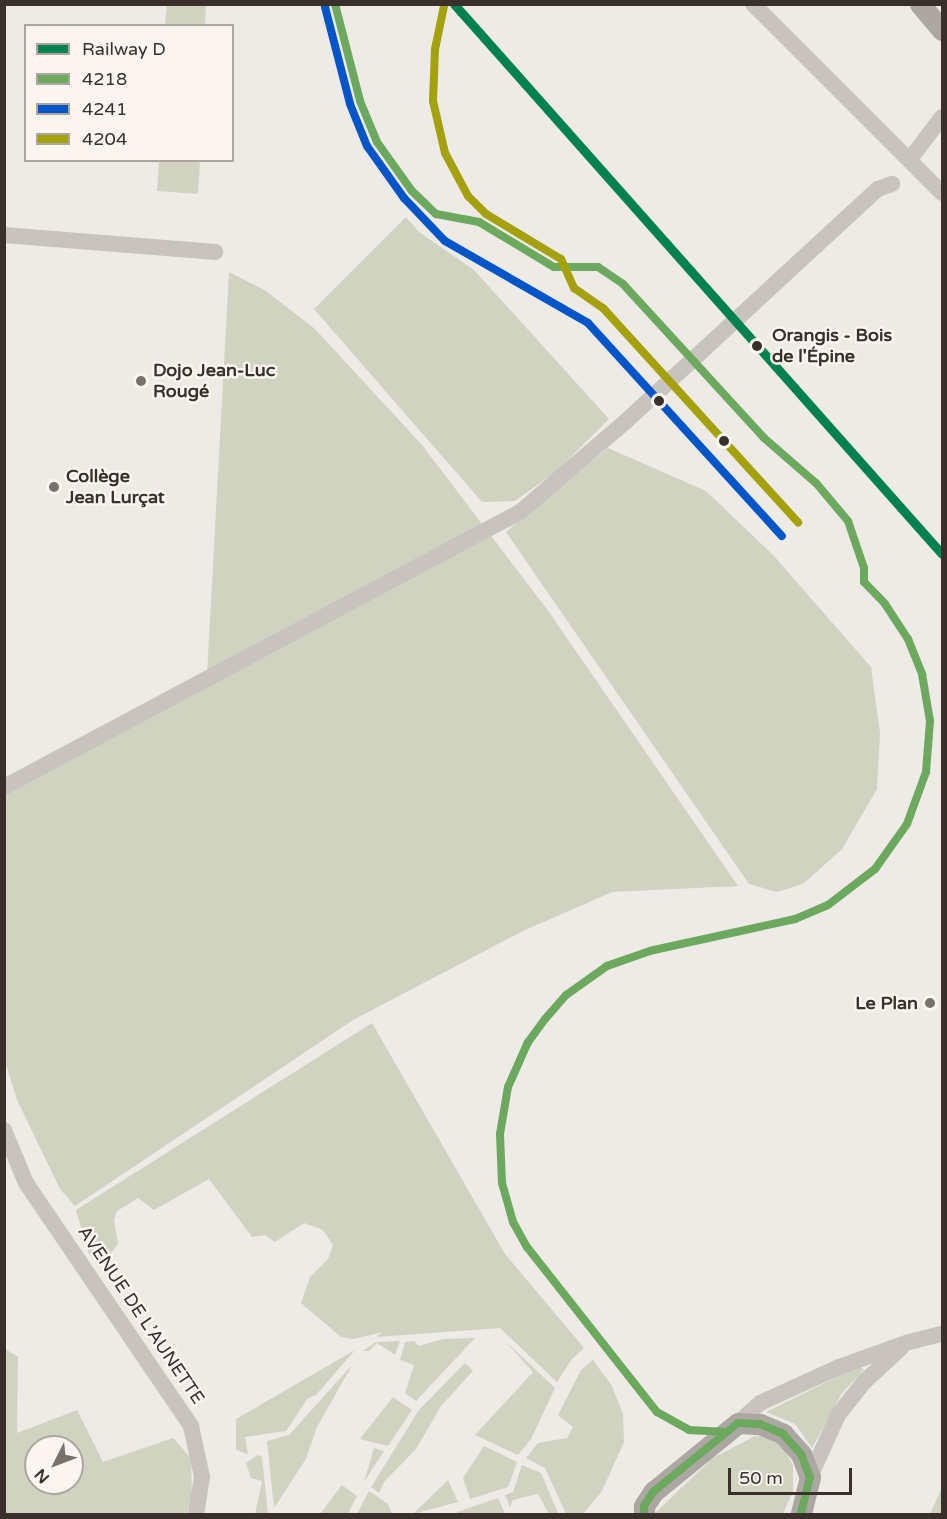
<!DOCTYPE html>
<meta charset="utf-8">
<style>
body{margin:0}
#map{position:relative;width:947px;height:1519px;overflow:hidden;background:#eeeae5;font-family:"Varela Round",sans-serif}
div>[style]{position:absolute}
.green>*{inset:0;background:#cfd3c0}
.minor>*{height:16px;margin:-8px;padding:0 8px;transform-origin:8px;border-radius:8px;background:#c8c3be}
.major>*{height:21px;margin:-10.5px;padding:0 10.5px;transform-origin:10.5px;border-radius:10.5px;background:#ada7a3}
.bus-1>*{height:8px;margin:-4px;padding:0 4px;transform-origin:4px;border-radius:4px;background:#6ca85e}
.bus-2>*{height:8px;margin:-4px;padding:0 4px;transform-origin:4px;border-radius:4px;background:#0055c8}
.bus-3>*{height:8px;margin:-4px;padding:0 4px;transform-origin:4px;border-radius:4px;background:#a4a10d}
.rail-1>*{height:9px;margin:-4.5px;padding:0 4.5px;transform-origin:4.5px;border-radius:4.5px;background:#00824e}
.dots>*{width:16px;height:16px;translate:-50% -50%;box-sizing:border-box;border:3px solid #faf5ee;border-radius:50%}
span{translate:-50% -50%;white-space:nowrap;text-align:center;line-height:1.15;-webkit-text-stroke:5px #faf5ee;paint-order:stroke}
.stop-label{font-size:18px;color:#39302c;font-weight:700}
.left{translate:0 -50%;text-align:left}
.poi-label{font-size:18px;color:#39302c;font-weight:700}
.right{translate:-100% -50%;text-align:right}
.street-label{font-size:18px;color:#39302c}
.frame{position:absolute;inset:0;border:6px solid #39302c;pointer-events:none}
.legend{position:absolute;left:24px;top:24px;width:210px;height:138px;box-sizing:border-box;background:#faf5ee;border:2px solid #ada6a0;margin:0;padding:8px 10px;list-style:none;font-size:18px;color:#39302c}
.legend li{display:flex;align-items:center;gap:12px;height:30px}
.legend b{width:30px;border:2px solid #ada6a0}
.north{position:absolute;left:24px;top:1435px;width:60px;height:60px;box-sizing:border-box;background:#faf5ee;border:2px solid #ada6a0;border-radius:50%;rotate:228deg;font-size:16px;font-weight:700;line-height:24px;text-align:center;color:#39302c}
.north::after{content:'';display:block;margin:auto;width:21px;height:27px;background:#78716d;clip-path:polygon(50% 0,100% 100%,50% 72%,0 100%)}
.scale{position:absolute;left:728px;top:1468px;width:124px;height:27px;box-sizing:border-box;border:3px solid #39302c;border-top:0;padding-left:8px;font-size:18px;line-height:21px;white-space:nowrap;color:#39302c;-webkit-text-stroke:4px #faf5ee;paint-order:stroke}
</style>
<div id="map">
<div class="green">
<div style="clip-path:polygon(167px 4px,206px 5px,205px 25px,165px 25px)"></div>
<div style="clip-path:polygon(159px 161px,200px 161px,198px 194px,157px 191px)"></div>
<div style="clip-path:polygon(406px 217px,419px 232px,474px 270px,609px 419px,557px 471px,515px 501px,482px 502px,314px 309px)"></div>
<div style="clip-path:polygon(229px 272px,266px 291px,315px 329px,422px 445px,549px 612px,738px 886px,612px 892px,523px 931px,353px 1020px,75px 1206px,60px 1189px,17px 1100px,5px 1061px,4px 788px,207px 675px)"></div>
<div style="clip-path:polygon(608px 448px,706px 491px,773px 555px,871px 667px,880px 733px,877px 789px,842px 849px,803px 884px,777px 892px,749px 884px,506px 532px)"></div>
<div style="clip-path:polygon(372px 1023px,505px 1254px,584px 1348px,572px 1359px,557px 1382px,500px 1328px,377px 1337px,382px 1332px,354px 1339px,341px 1337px,301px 1303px,310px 1277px,328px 1259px,333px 1245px,323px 1230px,304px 1223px,275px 1242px,265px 1235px,252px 1237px,209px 1179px,154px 1210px,138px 1198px,117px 1211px,114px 1220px,118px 1244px,108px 1257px,95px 1260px,88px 1252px,76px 1210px)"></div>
<div style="clip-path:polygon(475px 1338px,416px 1401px,405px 1393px,414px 1365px,400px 1360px,405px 1342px,414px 1341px,419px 1346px,443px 1339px)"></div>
<div style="clip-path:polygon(504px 1340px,555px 1388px,531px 1439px,518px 1455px,475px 1435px,533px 1372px)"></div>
<div style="clip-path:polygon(400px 1341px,395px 1355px,377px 1343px,369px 1351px,363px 1351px,376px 1342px)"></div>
<div style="clip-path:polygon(evenodd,4px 1348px,18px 1357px,17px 1433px,77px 1410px,103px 1462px,173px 1438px,191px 1458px,192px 1498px,187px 1514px,5px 1514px,4px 1348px,36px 1447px,72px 1447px,72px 1483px,36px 1483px,36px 1447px)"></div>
<div style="clip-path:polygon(355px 1350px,316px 1395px,308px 1398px,286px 1431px,245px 1437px,248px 1454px,236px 1450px,236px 1419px)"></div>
<div style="clip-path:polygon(593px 1360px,612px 1386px,623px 1414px,624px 1442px,602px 1491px,583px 1514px,566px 1514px,545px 1468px,526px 1458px,538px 1443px,567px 1438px,573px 1427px,558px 1415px,581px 1370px)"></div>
<div style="clip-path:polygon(465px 1363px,473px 1371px,441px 1406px,416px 1449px,384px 1482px,379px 1493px,371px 1487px,419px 1410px)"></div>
<div style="clip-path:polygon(352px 1365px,316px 1429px,306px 1459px,274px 1508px,267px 1441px,289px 1435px)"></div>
<div style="clip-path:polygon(859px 1366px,864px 1370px,842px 1393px,812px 1448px,795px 1424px,766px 1412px)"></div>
<div style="clip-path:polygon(393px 1397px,412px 1410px,388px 1446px,360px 1439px)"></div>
<div style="clip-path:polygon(755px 1436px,768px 1437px,783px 1447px,793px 1465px,793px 1491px,783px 1514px,654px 1514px,713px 1458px)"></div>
<div style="clip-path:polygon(484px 1446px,517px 1462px,508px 1487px,470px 1499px,463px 1478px)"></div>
<div style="clip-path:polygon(374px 1448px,384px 1451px,364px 1482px)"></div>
<div style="clip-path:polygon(258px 1455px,262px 1457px,268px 1514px,255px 1514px,262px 1481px,251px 1478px,246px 1463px)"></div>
<div style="clip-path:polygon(522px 1465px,541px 1473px,558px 1513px,549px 1514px,538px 1494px,513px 1500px,510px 1507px,505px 1495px,513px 1492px)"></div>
<div style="clip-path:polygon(448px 1480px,458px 1502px,413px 1514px)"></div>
<div style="clip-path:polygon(342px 1485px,357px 1496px,348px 1514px,320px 1514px)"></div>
<div style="clip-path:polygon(942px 1488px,942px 1514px,930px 1514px)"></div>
<div style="clip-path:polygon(369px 1491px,388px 1504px,392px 1514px,357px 1514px)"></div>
<div style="clip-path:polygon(498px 1498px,505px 1514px,458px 1514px,457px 1512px)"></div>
</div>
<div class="minor">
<div style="left:753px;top:4px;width:267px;rotate:45deg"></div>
<div style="left:910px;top:159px;width:53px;rotate:-52.7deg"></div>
<div style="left:4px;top:235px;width:212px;rotate:4.6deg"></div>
<div style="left:4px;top:787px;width:585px;rotate:-28.06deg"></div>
<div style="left:520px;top:512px;width:137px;rotate:-40.6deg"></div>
<div style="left:624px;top:423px;width:345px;rotate:-42.7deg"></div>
<div style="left:878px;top:189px;width:15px;rotate:-20deg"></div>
<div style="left:4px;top:1130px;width:57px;rotate:67.5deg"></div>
<div style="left:26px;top:1183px;width:294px;rotate:55.8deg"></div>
<div style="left:191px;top:1426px;width:52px;rotate:77.8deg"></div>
<div style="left:202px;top:1477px;width:37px;rotate:99deg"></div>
<div style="left:738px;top:1423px;width:30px;rotate:-42deg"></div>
<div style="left:760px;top:1403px;width:87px;rotate:-24.5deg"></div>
<div style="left:839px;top:1367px;width:74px;rotate:-19.7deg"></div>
<div style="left:909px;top:1342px;width:34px;rotate:-14deg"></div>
<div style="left:810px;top:1477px;width:68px;rotate:-65.7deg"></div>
<div style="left:838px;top:1415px;width:42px;rotate:-51.8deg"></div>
<div style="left:864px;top:1382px;width:50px;rotate:-42.6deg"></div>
</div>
<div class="major">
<div style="left:920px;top:4px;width:34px;rotate:50deg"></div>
<div style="left:644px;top:1514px;width:8px;rotate:-90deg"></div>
<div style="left:644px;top:1506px;width:17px;rotate:-57deg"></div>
<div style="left:653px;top:1492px;width:109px;rotate:-39.1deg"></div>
<div style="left:738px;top:1423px;width:22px;rotate:3deg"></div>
<div style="left:760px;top:1424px;width:25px;rotate:23deg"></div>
<div style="left:783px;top:1434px;width:27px;rotate:48deg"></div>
<div style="left:801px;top:1454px;width:25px;rotate:69deg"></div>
<div style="left:810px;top:1477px;width:38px;rotate:104deg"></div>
</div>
<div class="bus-1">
<div style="left:335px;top:4px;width:100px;rotate:75.5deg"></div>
<div style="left:360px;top:101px;width:44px;rotate:67.5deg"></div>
<div style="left:377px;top:142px;width:60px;rotate:54.5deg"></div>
<div style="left:412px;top:191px;width:33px;rotate:44deg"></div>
<div style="left:436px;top:214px;width:44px;rotate:10.5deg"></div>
<div style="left:479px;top:222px;width:87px;rotate:31deg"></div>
<div style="left:554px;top:267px;width:44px"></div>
<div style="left:598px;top:267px;width:30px;rotate:34deg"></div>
<div style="left:623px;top:284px;width:209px;rotate:47.5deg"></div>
<div style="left:764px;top:438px;width:69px;rotate:40.9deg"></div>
<div style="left:816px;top:483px;width:50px;rotate:49.9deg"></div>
<div style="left:848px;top:521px;width:50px;rotate:71.2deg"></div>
<div style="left:864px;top:568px;width:14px;rotate:90deg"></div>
<div style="left:864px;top:582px;width:30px;rotate:46deg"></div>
<div style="left:885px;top:604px;width:42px;rotate:56.7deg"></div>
<div style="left:908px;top:639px;width:38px;rotate:68deg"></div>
<div style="left:922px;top:674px;width:48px;rotate:80.3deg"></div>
<div style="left:930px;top:721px;width:51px;rotate:94.5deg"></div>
<div style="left:926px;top:772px;width:55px;rotate:110.1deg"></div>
<div style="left:907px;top:824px;width:55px;rotate:125.4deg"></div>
<div style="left:875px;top:869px;width:59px;rotate:142.5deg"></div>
<div style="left:828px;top:905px;width:36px;rotate:157deg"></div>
<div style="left:795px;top:919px;width:148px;rotate:167.6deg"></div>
<div style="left:650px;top:951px;width:46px;rotate:160.8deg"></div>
<div style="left:607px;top:966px;width:50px;rotate:144.7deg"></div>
<div style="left:566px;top:995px;width:32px;rotate:131deg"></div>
<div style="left:545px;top:1019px;width:29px;rotate:126deg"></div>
<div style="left:528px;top:1042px;width:49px;rotate:114deg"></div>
<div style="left:508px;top:1087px;width:48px;rotate:99.7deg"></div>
<div style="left:500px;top:1134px;width:49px;rotate:87.7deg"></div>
<div style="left:502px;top:1183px;width:41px;rotate:74.2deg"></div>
<div style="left:513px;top:1222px;width:29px;rotate:61deg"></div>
<div style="left:527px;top:1247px;width:210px;rotate:51.8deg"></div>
<div style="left:657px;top:1412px;width:37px;rotate:29deg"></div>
<div style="left:689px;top:1430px;width:34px;rotate:3deg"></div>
<div style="left:644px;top:1514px;width:8px;rotate:-90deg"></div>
<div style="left:644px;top:1506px;width:17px;rotate:-57deg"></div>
<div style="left:653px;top:1492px;width:109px;rotate:-39.1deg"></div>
<div style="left:738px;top:1423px;width:22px;rotate:3deg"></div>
<div style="left:760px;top:1424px;width:25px;rotate:23deg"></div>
<div style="left:783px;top:1434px;width:27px;rotate:48deg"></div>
<div style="left:801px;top:1454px;width:25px;rotate:69deg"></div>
<div style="left:810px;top:1477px;width:38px;rotate:104deg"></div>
</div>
<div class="bus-2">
<div style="left:325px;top:7px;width:100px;rotate:75.5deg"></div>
<div style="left:350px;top:104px;width:45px;rotate:68deg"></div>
<div style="left:367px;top:146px;width:64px;rotate:54.6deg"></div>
<div style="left:404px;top:198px;width:59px;rotate:46.4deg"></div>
<div style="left:445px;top:241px;width:165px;rotate:29.8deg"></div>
<div style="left:588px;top:323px;width:288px;rotate:47.7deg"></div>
</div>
<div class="bus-3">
<div style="left:444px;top:6px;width:44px;rotate:101.8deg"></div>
<div style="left:435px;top:49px;width:52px;rotate:92.2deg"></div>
<div style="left:433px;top:101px;width:53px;rotate:77deg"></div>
<div style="left:445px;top:153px;width:49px;rotate:61.9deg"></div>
<div style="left:468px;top:196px;width:25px;rotate:45deg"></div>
<div style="left:486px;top:214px;width:87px;rotate:31deg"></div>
<div style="left:561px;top:259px;width:32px;rotate:66deg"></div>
<div style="left:574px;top:288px;width:35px;rotate:35deg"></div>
<div style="left:603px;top:308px;width:290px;rotate:47.7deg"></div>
</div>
<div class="rail-1">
<div style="left:454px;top:4px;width:735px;rotate:48.42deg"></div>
</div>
<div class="dots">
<div style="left:757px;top:346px;background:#39302c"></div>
<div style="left:141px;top:381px;background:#78716d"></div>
<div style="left:659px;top:401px;background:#39302c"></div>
<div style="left:724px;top:441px;background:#39302c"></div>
<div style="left:54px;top:487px;background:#78716d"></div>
<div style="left:930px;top:1003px;background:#78716d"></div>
</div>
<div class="stop-label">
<span class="left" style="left:772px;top:346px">Orangis - Bois<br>de l'Épine</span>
</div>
<div class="poi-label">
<span class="left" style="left:153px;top:381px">Dojo Jean-Luc<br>Rougé</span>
<span class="left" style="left:66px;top:487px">Collège<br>Jean Lurçat</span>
<span class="right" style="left:918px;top:1003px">Le Plan</span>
</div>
<div class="street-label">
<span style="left:141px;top:1315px;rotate:56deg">AVENUE DE L’AUNETTE</span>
</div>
<div class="frame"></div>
<ul class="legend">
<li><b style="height:8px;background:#00824e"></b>Railway D</li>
<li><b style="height:8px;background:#6ca85e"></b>4218</li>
<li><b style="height:8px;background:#0055c8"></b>4241</li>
<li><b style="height:8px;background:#a4a10d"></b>4204</li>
</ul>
<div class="north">N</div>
<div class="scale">50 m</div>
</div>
